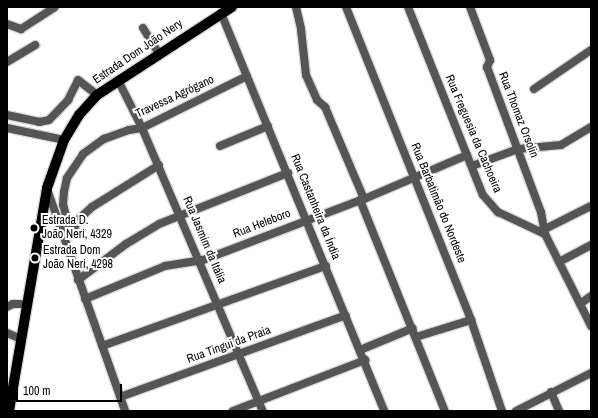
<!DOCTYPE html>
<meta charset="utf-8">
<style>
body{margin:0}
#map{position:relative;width:598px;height:418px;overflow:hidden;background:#fff;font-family:"Archivo Narrow",sans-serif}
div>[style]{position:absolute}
.roads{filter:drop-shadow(1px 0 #dbdbdb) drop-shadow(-1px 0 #dbdbdb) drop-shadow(0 1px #dbdbdb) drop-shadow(0 -1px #dbdbdb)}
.minor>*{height:8px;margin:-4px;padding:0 4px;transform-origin:4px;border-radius:4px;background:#555}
.major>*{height:10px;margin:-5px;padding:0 5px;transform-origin:5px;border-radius:5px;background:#000}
.dots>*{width:11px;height:11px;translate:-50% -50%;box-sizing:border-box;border:2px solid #fff;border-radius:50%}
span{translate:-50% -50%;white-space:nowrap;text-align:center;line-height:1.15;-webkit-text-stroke:4px #fff;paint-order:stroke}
.street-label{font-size:12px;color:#000}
.poi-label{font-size:12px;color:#000}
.left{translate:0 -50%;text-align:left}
.frame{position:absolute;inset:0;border:8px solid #000;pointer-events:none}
.scale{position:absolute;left:16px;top:384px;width:106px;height:18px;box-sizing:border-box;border:2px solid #000;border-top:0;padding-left:5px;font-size:12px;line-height:14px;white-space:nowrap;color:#000;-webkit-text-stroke:3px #fff;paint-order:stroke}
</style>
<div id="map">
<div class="roads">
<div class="minor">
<div style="left:296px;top:7px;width:23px;rotate:77deg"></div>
<div style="left:301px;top:29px;width:46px;rotate:83.8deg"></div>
<div style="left:306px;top:75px;width:27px;rotate:66deg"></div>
<div style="left:317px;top:100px;width:11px;rotate:41deg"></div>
<div style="left:325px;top:107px;width:100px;rotate:67deg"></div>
<div style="left:346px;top:7px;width:337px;rotate:68.2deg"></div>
<div style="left:471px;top:320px;width:96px;rotate:71.2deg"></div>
<div style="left:408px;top:7px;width:202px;rotate:68.3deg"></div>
<div style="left:483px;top:195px;width:23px;rotate:49deg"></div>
<div style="left:498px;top:212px;width:52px;rotate:25.1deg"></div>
<div style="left:545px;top:234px;width:103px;rotate:63.4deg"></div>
<div style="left:470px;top:7px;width:57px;rotate:69.3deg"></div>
<div style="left:490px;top:60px;width:8px;rotate:113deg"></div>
<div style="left:487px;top:67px;width:155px;rotate:69.6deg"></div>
<div style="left:541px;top:212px;width:22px;rotate:80deg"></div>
<div style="left:221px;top:13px;width:430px;rotate:67.7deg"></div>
<div style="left:7px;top:24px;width:15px;rotate:20deg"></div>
<div style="left:21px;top:29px;width:40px;rotate:-32.9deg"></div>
<div style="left:143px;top:28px;width:31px;rotate:58deg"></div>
<div style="left:7px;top:62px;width:33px;rotate:-31deg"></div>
<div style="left:118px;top:80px;width:54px;rotate:63.4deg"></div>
<div style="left:142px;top:128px;width:308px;rotate:66.9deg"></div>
<div style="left:534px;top:89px;width:69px;rotate:-34.4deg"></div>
<div style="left:7px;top:115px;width:33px;rotate:12deg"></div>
<div style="left:39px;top:122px;width:10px;rotate:-11deg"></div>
<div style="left:49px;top:120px;width:28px;rotate:-46deg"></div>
<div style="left:68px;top:100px;width:22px;rotate:-63deg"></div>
<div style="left:78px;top:80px;width:24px;rotate:38deg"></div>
<div style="left:7px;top:128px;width:58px;rotate:11.9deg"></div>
<div style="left:220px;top:146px;width:52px;rotate:-22.6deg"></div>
<div style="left:472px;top:166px;width:49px;rotate:-20.3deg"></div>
<div style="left:518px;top:149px;width:43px;rotate:-5.3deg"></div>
<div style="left:561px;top:145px;width:35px;rotate:-31deg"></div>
<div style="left:47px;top:189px;width:235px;rotate:70.6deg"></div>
<div style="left:360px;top:200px;width:227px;rotate:68.1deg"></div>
<div style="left:545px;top:229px;width:51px;rotate:-26.6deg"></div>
<div style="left:71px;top:234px;width:30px;rotate:-105deg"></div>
<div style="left:63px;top:205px;width:13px;rotate:-86deg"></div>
<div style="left:64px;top:192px;width:14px;rotate:-78deg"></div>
<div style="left:67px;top:178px;width:29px;rotate:-56deg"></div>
<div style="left:83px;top:154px;width:26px;rotate:-36deg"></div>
<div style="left:104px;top:139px;width:27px;rotate:-20deg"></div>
<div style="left:129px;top:130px;width:13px;rotate:-9deg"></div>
<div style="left:142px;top:128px;width:117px;rotate:-26.3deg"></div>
<div style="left:71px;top:235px;width:17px;rotate:-65deg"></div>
<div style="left:78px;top:220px;width:19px;rotate:-43deg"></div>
<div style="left:92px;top:207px;width:79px;rotate:-32.1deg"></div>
<div style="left:559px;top:262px;width:36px;rotate:-28deg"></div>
<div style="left:78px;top:280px;width:60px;rotate:-36.9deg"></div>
<div style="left:126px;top:244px;width:39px;rotate:-31deg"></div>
<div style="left:159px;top:224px;width:139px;rotate:-21.6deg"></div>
<div style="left:85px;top:299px;width:87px;rotate:-22.4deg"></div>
<div style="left:165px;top:266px;width:38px;rotate:-9deg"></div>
<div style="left:203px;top:260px;width:172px;rotate:-20.8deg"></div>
<div style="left:364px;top:199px;width:112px;rotate:-23.1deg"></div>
<div style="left:580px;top:304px;width:14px;rotate:-36deg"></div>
<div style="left:7px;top:307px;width:7px;rotate:-27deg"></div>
<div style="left:13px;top:304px;width:14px"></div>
<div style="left:7px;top:333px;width:15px;rotate:23deg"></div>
<div style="left:416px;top:337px;width:58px;rotate:-17.2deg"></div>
<div style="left:102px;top:346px;width:238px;rotate:-19.7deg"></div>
<div style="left:360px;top:350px;width:57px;rotate:-22.5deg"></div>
<div style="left:551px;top:392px;width:21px;rotate:67deg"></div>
<div style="left:120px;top:397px;width:240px;rotate:-19.9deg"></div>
<div style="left:233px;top:411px;width:142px;rotate:-21.1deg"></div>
<div style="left:516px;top:411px;width:84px;rotate:-26.9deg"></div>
</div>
<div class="major">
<div style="left:9px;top:411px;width:226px;rotate:-80.3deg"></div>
<div style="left:47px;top:188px;width:51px;rotate:-70.5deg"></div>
<div style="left:64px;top:140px;width:29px;rotate:-59deg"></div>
<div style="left:79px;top:115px;width:27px;rotate:-48deg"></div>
<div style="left:97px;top:95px;width:161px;rotate:-33.1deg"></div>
</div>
</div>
<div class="dots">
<div style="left:34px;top:228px;background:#000"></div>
<div style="left:35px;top:258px;background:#000"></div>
</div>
<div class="street-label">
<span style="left:138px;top:52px;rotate:-34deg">Estrada Dom João Nery</span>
<span style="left:175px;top:97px;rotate:-25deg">Travessa Agrógano</span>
<span style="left:518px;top:115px;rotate:69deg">Rua Thomaz Orsolin</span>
<span style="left:473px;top:134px;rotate:67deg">Rua Freguesia da Cachoeira</span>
<span style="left:438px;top:203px;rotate:68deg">Rua Barbatimão do Nordeste</span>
<span style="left:315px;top:207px;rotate:68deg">Rua Castanheira da Índia</span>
<span style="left:262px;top:224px;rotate:-21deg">Rua Heleboro</span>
<span style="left:204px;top:240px;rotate:67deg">Rua Jasmim da Itália</span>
<span style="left:229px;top:345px;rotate:-20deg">Rua Tingui da Praia</span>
</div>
<div class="poi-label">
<span class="left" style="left:42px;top:228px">Estrada D.<br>João Neri, 4329</span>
<span class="left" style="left:43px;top:258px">Estrada Dom<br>João Neri, 4298</span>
</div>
<div class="frame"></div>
<div class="scale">100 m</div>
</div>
